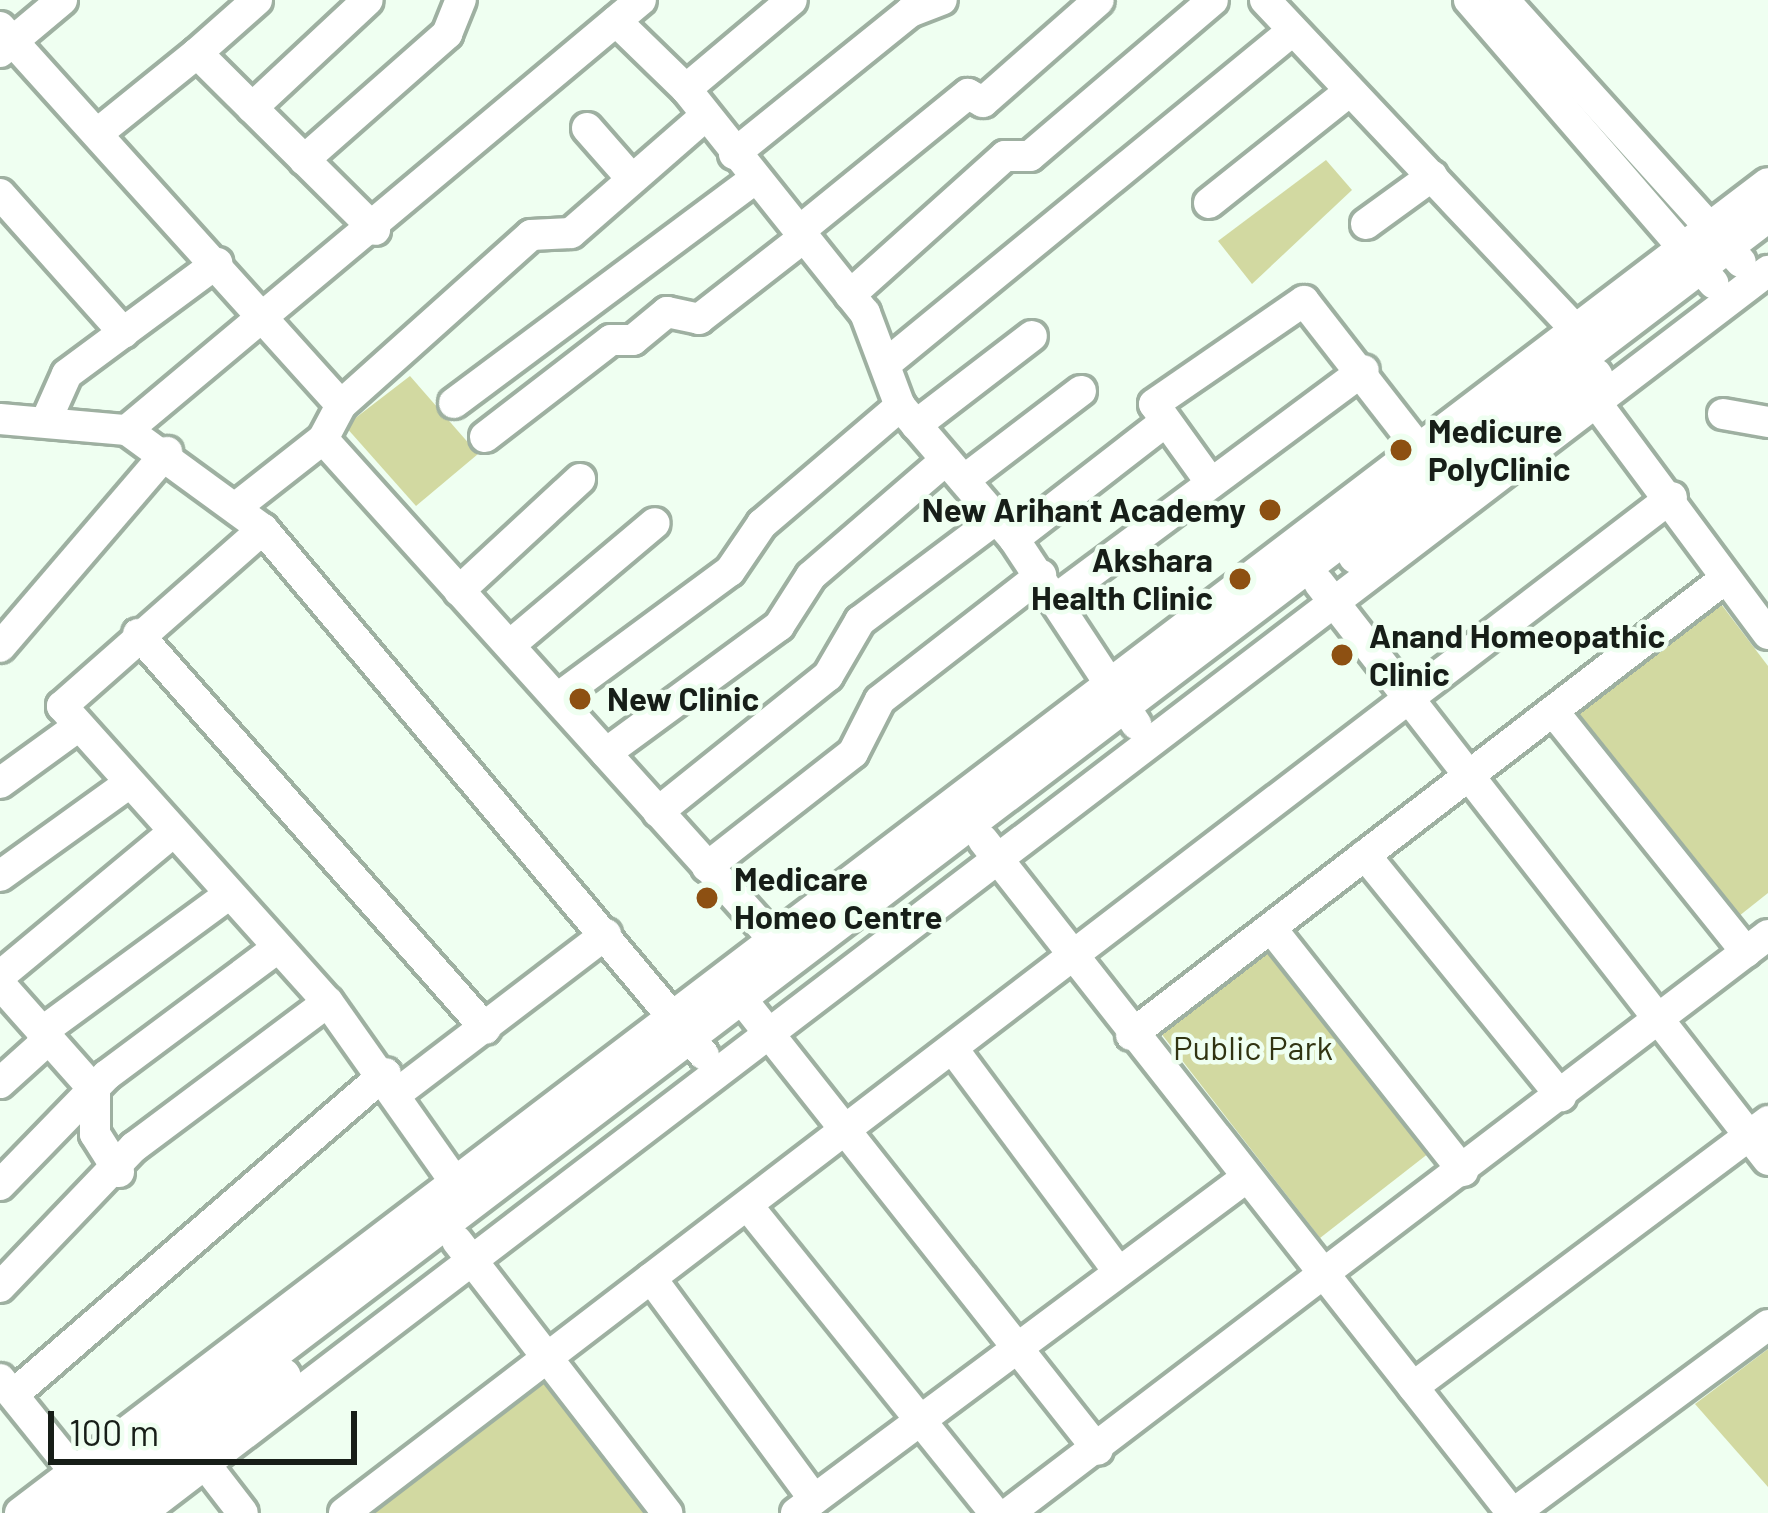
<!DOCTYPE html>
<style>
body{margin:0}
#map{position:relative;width:1768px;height:1513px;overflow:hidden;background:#effff1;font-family:Barlow,sans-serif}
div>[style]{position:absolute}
.green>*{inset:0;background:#d2d9a1}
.roads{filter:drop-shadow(3px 0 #9eb0a1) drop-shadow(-3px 0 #9eb0a1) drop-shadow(0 3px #9eb0a1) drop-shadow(0 -3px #9eb0a1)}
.minor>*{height:30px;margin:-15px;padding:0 15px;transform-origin:15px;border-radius:15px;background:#fff}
.major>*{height:39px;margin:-19.5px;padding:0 19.5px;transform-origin:19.5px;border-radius:19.5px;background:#fff}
.dots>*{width:33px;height:33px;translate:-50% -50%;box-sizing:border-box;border:6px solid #effff1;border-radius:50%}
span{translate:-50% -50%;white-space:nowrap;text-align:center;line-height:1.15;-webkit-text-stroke:9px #effff1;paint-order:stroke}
.poi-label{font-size:33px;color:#171e18;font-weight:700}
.left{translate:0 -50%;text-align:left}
.right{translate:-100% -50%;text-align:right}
.park-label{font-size:33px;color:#313412}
.scale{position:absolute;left:48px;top:1411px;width:309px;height:54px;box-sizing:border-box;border:6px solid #171e18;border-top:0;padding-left:15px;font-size:36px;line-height:42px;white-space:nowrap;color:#171e18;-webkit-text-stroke:9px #effff1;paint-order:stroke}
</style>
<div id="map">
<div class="green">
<div style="clip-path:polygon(1326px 160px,1352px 190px,1252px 284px,1218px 241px)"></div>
<div style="clip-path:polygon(410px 376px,478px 454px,416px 506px,345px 426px)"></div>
<div style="clip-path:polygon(1721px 604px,1768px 666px,1768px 893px,1734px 920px,1578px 714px)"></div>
<div style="clip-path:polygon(1269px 947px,1429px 1153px,1320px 1238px,1160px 1032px)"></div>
<div style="clip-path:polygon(1768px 1349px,1768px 1487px,1695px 1404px)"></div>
<div style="clip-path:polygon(546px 1367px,657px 1513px,355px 1513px)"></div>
</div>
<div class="roads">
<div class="minor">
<div style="left:257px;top:0;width:80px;rotate:138.5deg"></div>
<div style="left:197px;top:53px;width:251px;rotate:44.8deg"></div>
<div style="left:1265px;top:0;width:470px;rotate:46.7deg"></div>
<div style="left:1469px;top:0;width:374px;rotate:49.2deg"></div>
<div style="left:1504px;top:0;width:353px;rotate:47.9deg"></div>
<div style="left:616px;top:21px;width:98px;rotate:44.2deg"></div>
<div style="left:686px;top:89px;width:287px;rotate:51.4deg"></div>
<div style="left:865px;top:313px;width:99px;rotate:69.4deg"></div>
<div style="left:900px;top:406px;width:175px;rotate:49.4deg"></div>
<div style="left:1014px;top:539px;width:222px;rotate:56.6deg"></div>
<div style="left:0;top:27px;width:509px;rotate:47.95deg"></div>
<div style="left:0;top:52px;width:81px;rotate:-40deg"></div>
<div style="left:686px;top:89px;width:138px;rotate:-40deg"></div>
<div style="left:252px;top:108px;width:158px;rotate:-43deg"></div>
<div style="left:587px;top:128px;width:67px;rotate:48.7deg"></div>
<div style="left:98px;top:133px;width:127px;rotate:-38.9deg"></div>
<div style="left:734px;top:154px;width:226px;rotate:-38.9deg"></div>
<div style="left:910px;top:12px;width:34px;rotate:-21deg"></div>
<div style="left:304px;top:160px;width:191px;rotate:-41.4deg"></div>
<div style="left:447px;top:34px;width:37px;rotate:-68deg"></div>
<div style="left:0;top:194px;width:186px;rotate:48.3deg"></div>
<div style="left:1209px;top:203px;width:175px;rotate:-38.5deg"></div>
<div style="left:1366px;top:224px;width:82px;rotate:-36deg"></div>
<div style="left:798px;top:232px;width:219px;rotate:-39.1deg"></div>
<div style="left:968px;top:94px;width:17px;rotate:28deg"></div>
<div style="left:983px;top:102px;width:154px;rotate:-41.3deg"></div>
<div style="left:850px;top:295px;width:208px;rotate:-41.9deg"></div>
<div style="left:1005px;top:156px;width:25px"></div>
<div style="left:1030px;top:156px;width:240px;rotate:-40.4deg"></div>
<div style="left:887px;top:363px;width:524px;rotate:-39.34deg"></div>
<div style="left:1583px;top:385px;width:310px;rotate:53.4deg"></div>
<div style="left:454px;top:403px;width:375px;rotate:-36.7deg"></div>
<div style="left:1723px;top:414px;width:46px;rotate:10.1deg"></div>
<div style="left:0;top:419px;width:127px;rotate:5deg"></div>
<div style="left:127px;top:430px;width:168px;rotate:36.1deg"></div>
<div style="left:263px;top:529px;width:686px;rotate:50.02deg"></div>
<div style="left:46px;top:421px;width:51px;rotate:-65.9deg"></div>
<div style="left:67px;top:374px;width:187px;rotate:-36.5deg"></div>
<div style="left:916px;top:425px;width:146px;rotate:-37.5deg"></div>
<div style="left:127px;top:430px;width:670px;rotate:-39.92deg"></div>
<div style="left:485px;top:437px;width:159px;rotate:-37.6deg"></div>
<div style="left:611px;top:340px;width:22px"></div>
<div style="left:633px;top:340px;width:44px;rotate:-39.5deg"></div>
<div style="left:667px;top:312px;width:33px;rotate:12deg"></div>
<div style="left:699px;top:319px;width:132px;rotate:-37.9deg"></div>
<div style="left:323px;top:439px;width:690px;rotate:47.99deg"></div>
<div style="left:964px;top:480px;width:147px;rotate:-37.3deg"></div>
<div style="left:1211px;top:483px;width:97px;rotate:-125.8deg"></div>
<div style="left:1154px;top:404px;width:182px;rotate:-34.5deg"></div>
<div style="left:1304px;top:301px;width:205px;rotate:52.1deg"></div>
<div style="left:235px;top:508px;width:112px;rotate:-38.1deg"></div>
<div style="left:323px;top:439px;width:38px;rotate:-62deg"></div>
<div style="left:341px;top:405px;width:255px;rotate:-41.8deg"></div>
<div style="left:531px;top:235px;width:40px;rotate:-2.9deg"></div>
<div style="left:571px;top:233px;width:176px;rotate:-41.1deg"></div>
<div style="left:263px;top:529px;width:268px;rotate:138.6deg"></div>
<div style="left:62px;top:706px;width:398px;rotate:48.1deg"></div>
<div style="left:328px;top:1002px;width:236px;rotate:54.8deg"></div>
<div style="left:1014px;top:539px;width:192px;rotate:-37.8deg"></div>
<div style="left:1319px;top:583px;width:731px;rotate:52.11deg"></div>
<div style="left:459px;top:591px;width:165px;rotate:-42.8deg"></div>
<div style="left:1057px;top:598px;width:382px;rotate:-36.6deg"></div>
<div style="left:138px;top:634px;width:526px;rotate:48.62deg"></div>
<div style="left:510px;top:645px;width:189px;rotate:-40.1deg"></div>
<div style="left:0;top:647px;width:257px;rotate:-49.4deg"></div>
<div style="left:559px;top:697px;width:212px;rotate:-36.4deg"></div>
<div style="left:730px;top:571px;width:57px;rotate:-55.8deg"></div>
<div style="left:762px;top:524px;width:182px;rotate:-40.5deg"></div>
<div style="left:1553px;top:711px;width:309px;rotate:51.3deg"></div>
<div style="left:606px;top:753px;width:215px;rotate:-36.3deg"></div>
<div style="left:779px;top:626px;width:59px;rotate:-57.4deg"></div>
<div style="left:811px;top:576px;width:178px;rotate:-40.7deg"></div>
<div style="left:0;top:783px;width:94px;rotate:-35.9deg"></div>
<div style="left:658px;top:812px;width:218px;rotate:-38.7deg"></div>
<div style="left:828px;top:676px;width:64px;rotate:-59.8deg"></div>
<div style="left:860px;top:621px;width:170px;rotate:-36.9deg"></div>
<div style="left:983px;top:840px;width:856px;rotate:51.83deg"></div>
<div style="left:1365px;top:855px;width:311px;rotate:50.9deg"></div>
<div style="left:707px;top:867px;width:185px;rotate:-38deg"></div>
<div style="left:853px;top:753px;width:59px;rotate:-63deg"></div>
<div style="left:880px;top:700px;width:204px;rotate:-37.8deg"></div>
<div style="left:0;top:876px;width:158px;rotate:-35.7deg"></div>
<div style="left:1271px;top:928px;width:310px;rotate:51.7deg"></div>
<div style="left:0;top:976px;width:221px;rotate:-39.7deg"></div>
<div style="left:0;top:984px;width:143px;rotate:48.4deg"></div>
<div style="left:95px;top:1091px;width:43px;rotate:90deg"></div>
<div style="left:95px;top:1134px;width:45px;rotate:57.7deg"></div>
<div style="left:740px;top:997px;width:577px;rotate:51.68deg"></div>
<div style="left:1131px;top:1035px;width:750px;rotate:-37.53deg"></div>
<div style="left:953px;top:1049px;width:277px;rotate:53.4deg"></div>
<div style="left:0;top:1083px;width:57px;rotate:-42.1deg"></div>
<div style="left:42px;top:1045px;width:14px;rotate:-86deg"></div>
<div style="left:43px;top:1031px;width:228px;rotate:-36.3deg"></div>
<div style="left:400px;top:1091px;width:259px;rotate:-37.3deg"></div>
<div style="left:0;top:1185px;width:153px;rotate:-45.8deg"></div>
<div style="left:107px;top:1075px;width:211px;rotate:-36.7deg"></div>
<div style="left:748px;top:1206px;width:394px;rotate:51.2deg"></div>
<div style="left:457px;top:1241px;width:344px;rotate:52.3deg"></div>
<div style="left:651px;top:1278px;width:275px;rotate:53.6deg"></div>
<div style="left:0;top:1287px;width:194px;rotate:-46.3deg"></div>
<div style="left:134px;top:1147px;width:242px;rotate:-36.8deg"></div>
<div style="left:0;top:1379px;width:137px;rotate:51.2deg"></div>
<div style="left:1413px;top:1387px;width:444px;rotate:-36.8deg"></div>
<div style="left:14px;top:1394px;width:491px;rotate:-40.8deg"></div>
<div style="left:195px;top:1451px;width:78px;rotate:52.3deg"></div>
<div style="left:20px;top:1513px;width:2196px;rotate:-37.27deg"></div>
<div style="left:141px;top:1513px;width:2047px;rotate:-37.36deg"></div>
<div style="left:344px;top:1513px;width:1672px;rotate:-37.42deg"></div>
<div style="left:796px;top:1513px;width:557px;rotate:-36.68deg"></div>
<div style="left:1009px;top:1513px;width:954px;rotate:-37.29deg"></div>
<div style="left:1514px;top:1513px;width:316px;rotate:-36.5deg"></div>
</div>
<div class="major">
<div style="left:1357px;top:554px;width:295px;rotate:-36.9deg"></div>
<div style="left:58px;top:1513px;width:2149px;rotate:-37.29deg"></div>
<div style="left:103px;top:1513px;width:224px;rotate:-37.4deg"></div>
</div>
</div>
<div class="dots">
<div style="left:1401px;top:450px;background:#8d5012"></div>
<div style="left:1270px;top:510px;background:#8d5012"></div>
<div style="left:1240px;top:579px;background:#8d5012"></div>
<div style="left:1342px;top:655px;background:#8d5012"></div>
<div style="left:580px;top:699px;background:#8d5012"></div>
<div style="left:707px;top:898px;background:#8d5012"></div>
</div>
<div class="poi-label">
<span class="left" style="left:1428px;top:450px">Medicure<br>PolyClinic</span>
<span class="right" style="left:1246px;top:510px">New Arihant Academy</span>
<span class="right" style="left:1213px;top:579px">Akshara<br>Health Clinic</span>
<span class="left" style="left:1369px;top:655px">Anand Homeopathic<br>Clinic</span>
<span class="left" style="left:607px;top:699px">New Clinic</span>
<span class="left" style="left:734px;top:898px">Medicare<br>Homeo Centre</span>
</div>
<div class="park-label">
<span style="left:1253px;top:1048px">Public Park</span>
</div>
<div class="scale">100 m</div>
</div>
